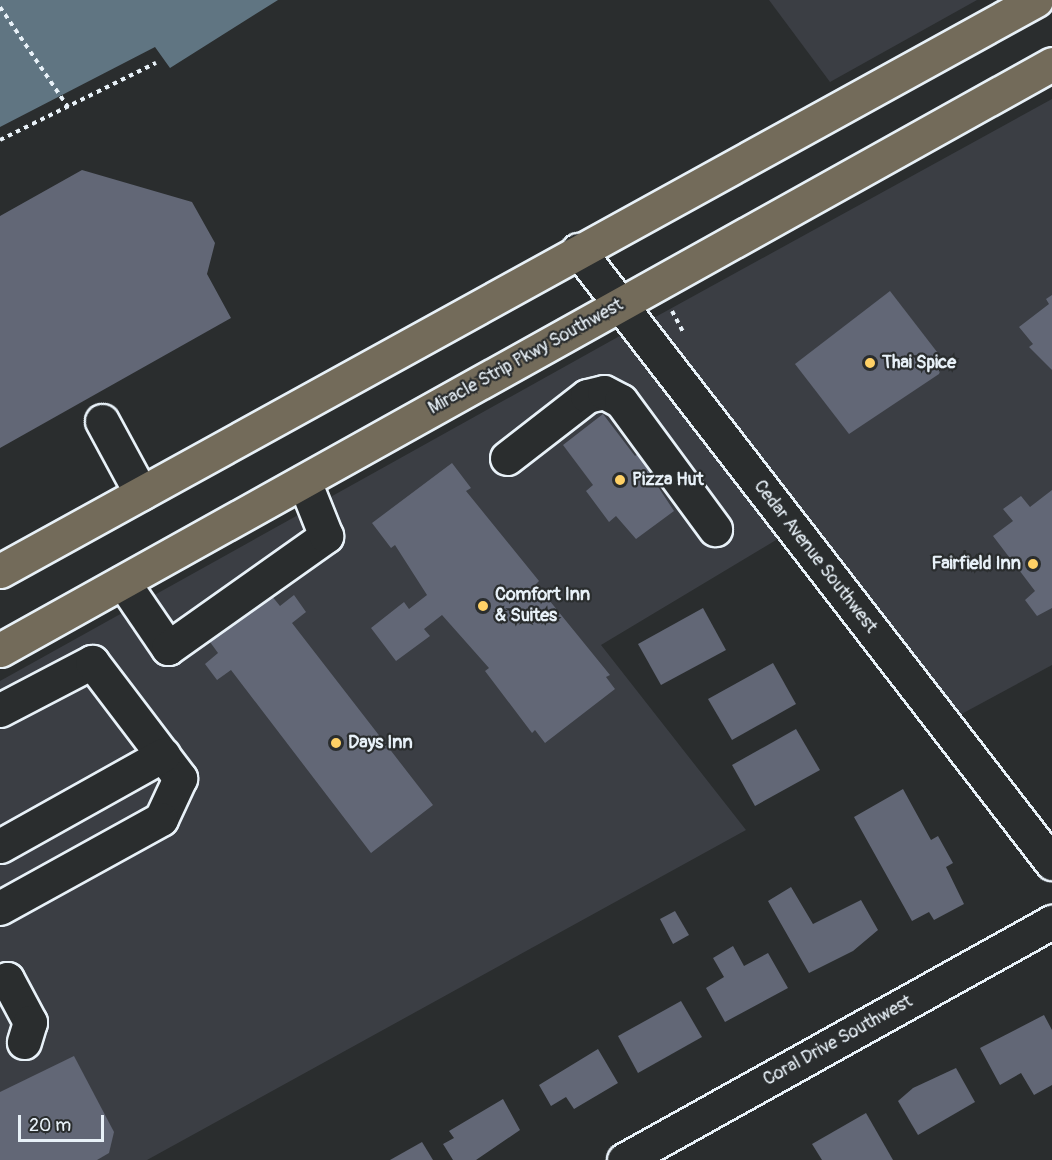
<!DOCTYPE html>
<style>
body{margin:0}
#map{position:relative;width:1052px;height:1160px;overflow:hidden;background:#2a2d2e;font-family:Pangolin,sans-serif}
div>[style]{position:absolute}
.built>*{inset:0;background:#3b3e44}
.water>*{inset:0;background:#607582}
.building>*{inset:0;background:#626776}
.path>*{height:4px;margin-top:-2px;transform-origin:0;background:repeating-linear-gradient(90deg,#e8f1f8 0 4.5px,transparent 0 9px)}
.roads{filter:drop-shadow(2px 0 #e8f1f8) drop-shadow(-2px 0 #e8f1f8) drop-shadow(0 2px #e8f1f8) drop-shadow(0 -2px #e8f1f8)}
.minor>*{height:33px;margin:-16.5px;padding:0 16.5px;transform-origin:16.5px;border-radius:16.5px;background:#2a2d2e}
.highway>*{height:33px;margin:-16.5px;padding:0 16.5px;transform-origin:16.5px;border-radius:16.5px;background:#736b5a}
.dots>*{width:16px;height:16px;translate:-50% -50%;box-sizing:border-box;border:3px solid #2a2d2e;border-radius:50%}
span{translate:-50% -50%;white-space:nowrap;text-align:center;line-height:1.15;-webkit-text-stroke:4.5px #2a2d2e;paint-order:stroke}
.street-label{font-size:18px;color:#e8f1f8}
.poi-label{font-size:18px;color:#e8f1f8;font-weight:700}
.left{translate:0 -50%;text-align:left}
.right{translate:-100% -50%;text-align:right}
.scale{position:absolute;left:18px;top:1115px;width:86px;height:27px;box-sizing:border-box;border:3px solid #e8f1f8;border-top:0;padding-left:8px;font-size:18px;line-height:21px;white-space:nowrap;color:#e8f1f8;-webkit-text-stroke:4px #2a2d2e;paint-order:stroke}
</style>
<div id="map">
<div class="built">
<div style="clip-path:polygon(769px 0,977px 0,830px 82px)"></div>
<div style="clip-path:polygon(1052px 99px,1052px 665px,956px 717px,650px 320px)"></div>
<div style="clip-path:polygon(625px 333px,781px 537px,601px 645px,746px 830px,147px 1160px,0 1160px,0 681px)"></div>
</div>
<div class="water">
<div style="clip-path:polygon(0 0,278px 0,170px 68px,155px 47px,0 127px)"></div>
</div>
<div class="building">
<div style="clip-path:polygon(82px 170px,192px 202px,215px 243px,207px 274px,231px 318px,0 448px,0 216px)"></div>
<div style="clip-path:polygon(890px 291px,944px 361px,939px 374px,849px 434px,795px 364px)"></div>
<div style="clip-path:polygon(1052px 295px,1052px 370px,1029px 347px,1033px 344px,1019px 327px,1049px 304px,1046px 299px)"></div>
<div style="clip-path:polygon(603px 414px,635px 456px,641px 451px,656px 472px,651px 476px,674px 511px,636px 539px,616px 516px,609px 522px,586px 491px,593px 485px,563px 445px)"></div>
<div style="clip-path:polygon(452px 463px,471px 488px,466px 491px,539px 581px,536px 584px,610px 675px,606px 677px,615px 689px,545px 743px,535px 730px,532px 733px,485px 671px,489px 668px,442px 615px,424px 629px,430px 636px,396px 661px,371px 628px,404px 602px,409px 609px,427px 595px,395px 545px,391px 548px,372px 523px)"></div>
<div style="clip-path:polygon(1052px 490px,1052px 608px,1037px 616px,1025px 600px,1035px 591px,993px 536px,1013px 521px,1003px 509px,1021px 496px,1030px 507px)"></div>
<div style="clip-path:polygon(271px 595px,280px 606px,294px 595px,306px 612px,292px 623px,433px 805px,371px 853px,231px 670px,217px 680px,205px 664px,218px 653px,210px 642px)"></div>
<div style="clip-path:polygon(703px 608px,726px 650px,661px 685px,638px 644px)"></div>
<div style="clip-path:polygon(773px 663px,796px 704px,732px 740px,708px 699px)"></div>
<div style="clip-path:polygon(796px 729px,820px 770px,755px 806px,732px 765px)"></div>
<div style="clip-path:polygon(903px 789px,931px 840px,938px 836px,953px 863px,946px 867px,964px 904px,934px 920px,929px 912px,912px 921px,854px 817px)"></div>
<div style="clip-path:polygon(791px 887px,813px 924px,861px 900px,878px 930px,853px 951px,809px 973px,768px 901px)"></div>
<div style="clip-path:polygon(675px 911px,689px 935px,673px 944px,660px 919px)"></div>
<div style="clip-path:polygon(733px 946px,744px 966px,768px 953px,788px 988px,725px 1022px,706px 988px,724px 977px,713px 958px)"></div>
<div style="clip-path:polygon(681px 1001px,702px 1037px,638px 1073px,618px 1036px)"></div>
<div style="clip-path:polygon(1044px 1015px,1052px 1030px,1052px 1085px,1034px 1095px,1021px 1073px,1000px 1085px,980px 1048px)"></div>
<div style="clip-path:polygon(598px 1049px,618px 1083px,574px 1109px,566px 1097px,551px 1106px,539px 1085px)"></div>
<div style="clip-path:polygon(74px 1056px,114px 1132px,109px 1153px,97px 1160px,0 1160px,0 1092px)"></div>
<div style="clip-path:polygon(956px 1068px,975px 1102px,918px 1135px,898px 1101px,913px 1088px)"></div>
<div style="clip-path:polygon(503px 1099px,520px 1130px,476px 1160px,453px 1160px,443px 1144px,454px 1138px,449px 1131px)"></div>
<div style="clip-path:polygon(866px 1113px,893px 1160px,822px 1160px,812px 1144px)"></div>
<div style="clip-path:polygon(422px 1142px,433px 1160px,390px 1160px)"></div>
</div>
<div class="path">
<div style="left:0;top:7px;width:121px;rotate:55.8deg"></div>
<div style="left:0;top:140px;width:174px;rotate:-26.3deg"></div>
<div style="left:672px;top:311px;width:26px;rotate:62deg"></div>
</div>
<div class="roads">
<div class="minor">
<div style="left:578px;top:250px;width:775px;rotate:52.29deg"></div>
<div style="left:102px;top:421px;width:82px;rotate:61.6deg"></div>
<div style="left:507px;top:458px;width:101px;rotate:-37.8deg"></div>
<div style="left:587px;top:396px;width:17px;rotate:-13deg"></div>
<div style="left:604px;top:392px;width:19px;rotate:28deg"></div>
<div style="left:621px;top:401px;width:159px;rotate:53.7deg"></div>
<div style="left:123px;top:582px;width:80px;rotate:55.7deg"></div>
<div style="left:168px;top:648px;width:194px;rotate:-35.3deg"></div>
<div style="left:326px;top:536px;width:59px;rotate:-111.8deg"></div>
<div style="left:0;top:710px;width:104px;rotate:-27.6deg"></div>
<div style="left:92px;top:662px;width:146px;rotate:52.8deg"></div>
<div style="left:180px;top:778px;width:45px;rotate:114.9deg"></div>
<div style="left:161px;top:819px;width:184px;rotate:151.1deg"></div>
<div style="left:0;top:846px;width:187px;rotate:-29.2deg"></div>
<div style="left:0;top:983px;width:8px;rotate:-30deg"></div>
<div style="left:7px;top:979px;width:49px;rotate:61.9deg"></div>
<div style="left:30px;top:1022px;width:21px;rotate:107deg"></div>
<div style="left:624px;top:1160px;width:490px;rotate:-29.1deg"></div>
</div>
<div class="highway">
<div style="left:0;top:571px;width:1183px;rotate:-28.86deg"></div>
<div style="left:0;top:650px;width:1204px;rotate:-29.12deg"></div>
</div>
</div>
<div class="dots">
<div style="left:870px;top:363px;background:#ffd166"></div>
<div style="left:620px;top:480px;background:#ffd166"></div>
<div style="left:1033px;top:564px;background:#ffd166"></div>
<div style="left:483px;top:606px;background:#ffd166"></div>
<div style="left:336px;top:743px;background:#ffd166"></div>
</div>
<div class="street-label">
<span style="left:526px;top:357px;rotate:-29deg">Miracle Strip Pkwy Southwest</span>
<span style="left:815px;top:557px;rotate:52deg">Cedar Avenue Southwest</span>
<span style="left:838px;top:1041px;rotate:-29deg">Coral Drive Southwest</span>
</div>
<div class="poi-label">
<span class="left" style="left:882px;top:363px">Thai Spice</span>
<span class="left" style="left:632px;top:480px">Pizza Hut</span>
<span class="right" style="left:1021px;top:564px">Fairfield Inn</span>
<span class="left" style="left:495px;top:606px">Comfort Inn<br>&amp; Suites</span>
<span class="left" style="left:348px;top:743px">Days Inn</span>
</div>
<div class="scale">20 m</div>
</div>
